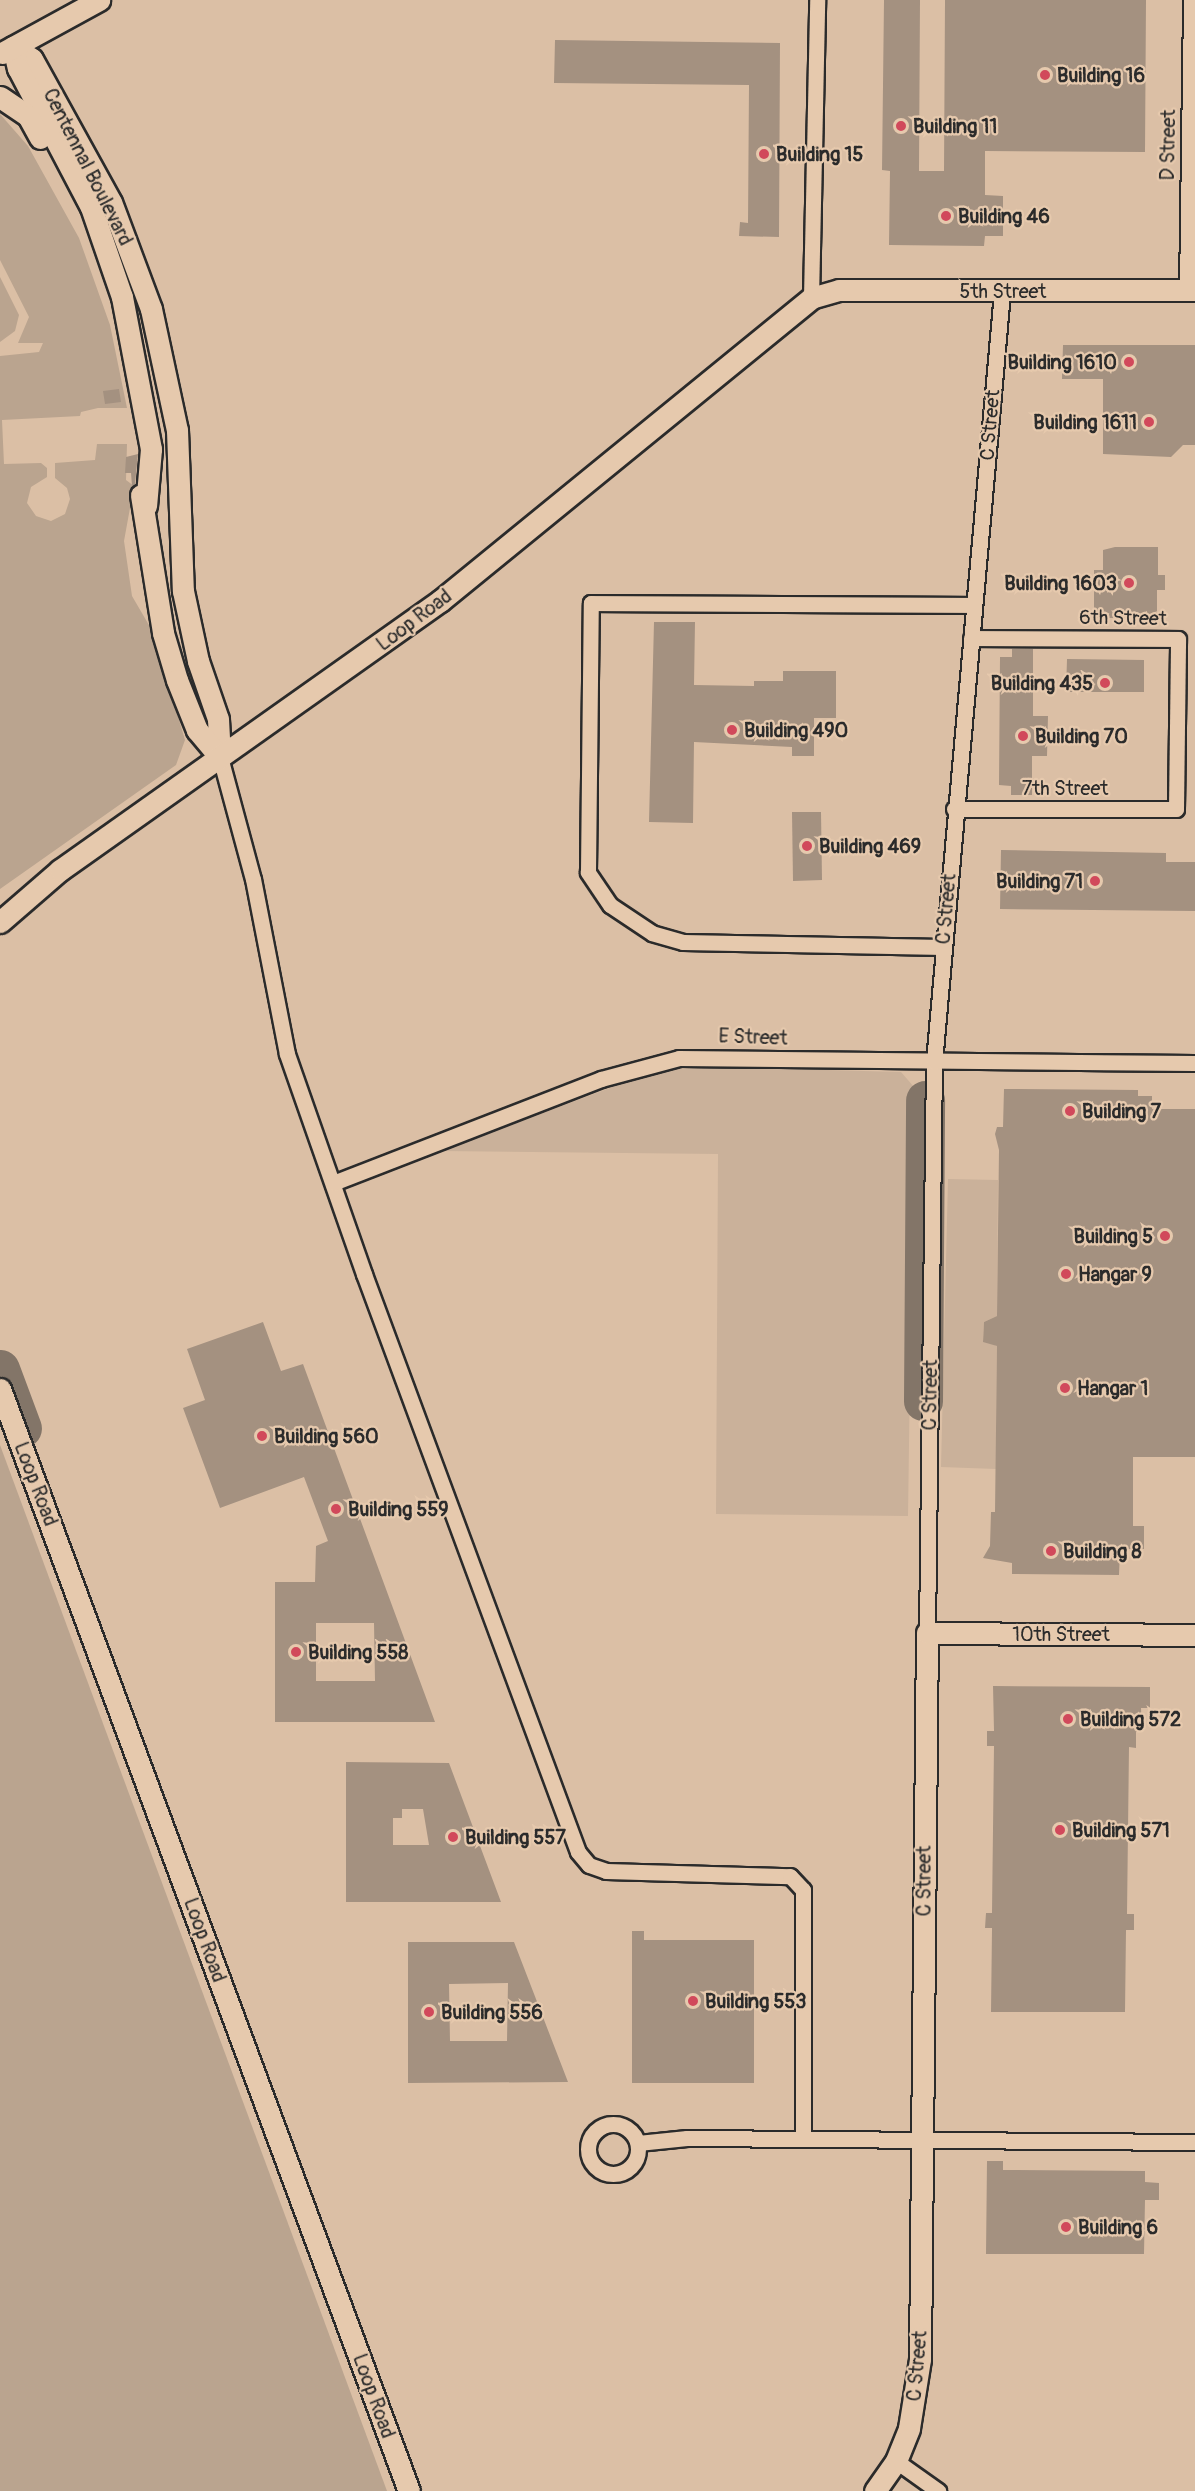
<!DOCTYPE html>
<style>
body{margin:0}
#map{position:relative;width:1195px;height:2491px;overflow:hidden;background:#dbbfa5;font-family:Pangolin,sans-serif}
div>[style]{position:absolute}
.built>*{inset:0;background:#cab19a}
.green>*{inset:0;background:#baa48f}
.taxiway>*{height:39px;margin:-19.5px;padding:0 19.5px;transform-origin:19.5px;border-radius:19.5px;background:#837568}
.building>*{inset:0;background:#a49180}
.roads{filter:drop-shadow(2px 0 #2b2b2b) drop-shadow(-2px 0 #2b2b2b) drop-shadow(0 2px #2b2b2b) drop-shadow(0 -2px #2b2b2b)}
.street>*{height:15px;margin:-7.5px;padding:0 7.5px;transform-origin:7.5px;border-radius:7.5px;background:#e6c9ad}
.street>.ring{margin:-7.5px;padding:0;box-sizing:content-box;background:none;border:15px solid #e6c9ad;border-radius:50%}
.secondary>*{height:21px;margin:-10.5px;padding:0 10.5px;transform-origin:10.5px;border-radius:10.5px;background:#e6c9ad}
.dots>*{width:16px;height:16px;translate:-50% -50%;box-sizing:border-box;border:3px solid #e6c9ad;border-radius:50%}
span{translate:-50% -50%;white-space:nowrap;text-align:center;line-height:1.15;-webkit-text-stroke:4.5px #e6c9ad;paint-order:stroke}
.poi-label{font-size:20px;color:#2b2b2b;font-weight:700}
.left{translate:0 -50%;text-align:left}
.right{translate:-100% -50%;text-align:right}
.street-label{font-size:20px;color:#2b2b2b}
</style>
<div id="map">
<div class="built">
<div style="clip-path:polygon(716px 1067px,901px 1072px,914px 1087px,908px 1516px,716px 1514px,718px 1154px,442px 1151px,639px 1077px,663px 1070px)"></div>
<div style="clip-path:polygon(948px 1179px,998px 1180px,997px 1316px,984px 1322px,983px 1340px,997px 1346px,996px 1469px,941px 1467px)"></div>
</div>
<div class="green">
<div style="clip-path:polygon(0 114px,28px 146px,79px 238px,110px 325px,127px 408px,98px 408px,81px 412px,80px 416px,2px 420px,4px 464px,41px 463px,47px 468px,47px 477px,31px 487px,27px 503px,36px 516px,51px 521px,65px 514px,70px 499px,67px 488px,55px 478px,55px 463px,95px 460px,97px 444px,127px 444px,126px 480px,134px 486px,124px 541px,132px 596px,153px 632px,185px 740px,176px 765px,0 889px,0 356px,39px 352px,43px 343px,18px 343px,29px 317px,0 260px)"></div>
<div style="clip-path:polygon(0 277px,19px 315px,15px 331px,0 342px)"></div>
<div style="clip-path:polygon(0 1445px,387px 2491px,0 2491px)"></div>
</div>
<div class="taxiway">
<div style="left:0;top:1369px;width:63px;rotate:69.6deg"></div>
<div style="left:923px;top:1401px;width:301px;rotate:-89.6deg"></div>
</div>
<div class="building">
<div style="clip-path:polygon(884px 0,920px 0,919px 171px,944px 171px,945px 0,1146px 0,1145px 152px,985px 151px,985px 195px,1003px 196px,1003px 236px,985px 236px,984px 246px,889px 245px,890px 171px,882px 170px)"></div>
<div style="clip-path:polygon(555px 40px,780px 43px,779px 237px,739px 236px,740px 222px,748px 223px,749px 85px,554px 83px)"></div>
<div style="clip-path:polygon(1063px 345px,1195px 345px,1195px 445px,1183px 445px,1171px 457px,1103px 454px,1103px 379px,1062px 379px)"></div>
<div style="clip-path:polygon(119px 389px,121px 402px,105px 404px,103px 391px)"></div>
<div style="clip-path:polygon(138px 454px,135px 484px,132px 486px,131px 473px,125px 473px,126px 457px)"></div>
<div style="clip-path:polygon(1115px 547px,1158px 547px,1158px 575px,1165px 575px,1165px 590px,1157px 590px,1157px 618px,1094px 618px,1094px 570px,1103px 570px,1103px 550px)"></div>
<div style="clip-path:polygon(654px 622px,695px 622px,694px 685px,754px 686px,754px 681px,783px 681px,783px 671px,836px 671px,836px 718px,814px 718px,814px 756px,792px 756px,792px 747px,694px 742px,693px 823px,649px 822px)"></div>
<div style="clip-path:polygon(1012px 649px,1033px 649px,1033px 716px,1048px 716px,1047px 756px,1032px 756px,1032px 795px,1011px 795px,1011px 786px,999px 785px,1000px 657px,1012px 657px)"></div>
<div style="clip-path:polygon(1067px 659px,1144px 660px,1144px 692px,1066px 692px)"></div>
<div style="clip-path:polygon(792px 812px,821px 812px,822px 880px,793px 881px)"></div>
<div style="clip-path:polygon(1001px 850px,1166px 853px,1166px 862px,1195px 862px,1195px 911px,1000px 909px)"></div>
<div style="clip-path:polygon(1004px 1089px,1138px 1090px,1138px 1096px,1152px 1096px,1152px 1109px,1195px 1109px,1195px 1457px,1133px 1457px,1133px 1526px,1144px 1526px,1144px 1549px,1120px 1549px,1119px 1575px,1012px 1574px,1012px 1563px,983px 1558px,990px 1546px,991px 1512px,995px 1512px,997px 1346px,983px 1342px,984px 1322px,997px 1316px,999px 1150px,995px 1134px,997px 1127px,1003px 1127px)"></div>
<div style="clip-path:polygon(evenodd,263px 1322px,281px 1371px,303px 1364px,435px 1722px,275px 1722px,275px 1582px,315px 1582px,316px 1546px,328px 1541px,304px 1477px,220px 1508px,183px 1408px,205px 1400px,187px 1349px,263px 1322px,316px 1623px,374px 1623px,375px 1681px,316px 1681px,316px 1623px)"></div>
<div style="clip-path:polygon(993px 1686px,1150px 1687px,1150px 1708px,1141px 1708px,1142px 1732px,1136px 1732px,1136px 1748px,1129px 1747px,1127px 1914px,1134px 1914px,1134px 1930px,1126px 1930px,1125px 2012px,991px 2012px,992px 1928px,985px 1928px,986px 1913px,992px 1913px,994px 1746px,987px 1746px,987px 1731px,994px 1731px)"></div>
<div style="clip-path:polygon(evenodd,346px 1762px,449px 1763px,501px 1902px,346px 1902px,346px 1762px,402px 1809px,423px 1809px,429px 1845px,393px 1845px,393px 1818px,402px 1818px,402px 1809px)"></div>
<div style="clip-path:polygon(632px 1931px,644px 1931px,644px 1940px,754px 1940px,754px 2083px,632px 2083px)"></div>
<div style="clip-path:polygon(evenodd,408px 1942px,514px 1942px,568px 2082px,408px 2083px,408px 1942px,508px 1983px,507px 2041px,450px 2041px,449px 1984px,508px 1983px)"></div>
<div style="clip-path:polygon(987px 2161px,1003px 2161px,1003px 2170px,1145px 2171px,1145px 2182px,1159px 2183px,1159px 2200px,1145px 2200px,1144px 2254px,986px 2254px)"></div>
</div>
<div class="roads">
<div class="street">
<div style="left:1187px;top:290px;width:290px;rotate:-89.2deg"></div>
<div style="left:811px;top:298px;width:298px;rotate:-88.8deg"></div>
<div style="left:220px;top:757px;width:126px;rotate:74.9deg"></div>
<div style="left:253px;top:879px;width:178px;rotate:79deg"></div>
<div style="left:287px;top:1054px;width:233px;rotate:70.7deg"></div>
<div style="left:364px;top:1274px;width:616px;rotate:69.68deg"></div>
<div style="left:578px;top:1852px;width:17px;rotate:50deg"></div>
<div style="left:589px;top:1865px;width:18px;rotate:19deg"></div>
<div style="left:606px;top:1871px;width:184px;rotate:1.6deg"></div>
<div style="left:790px;top:1876px;width:19px;rotate:47deg"></div>
<div style="left:803px;top:1890px;width:249px;rotate:90deg"></div>
<div style="left:954px;top:809px;width:222px"></div>
<div style="left:1176px;top:809px;width:170px;rotate:-89.3deg"></div>
<div style="left:1178px;top:639px;width:207px;rotate:-179.7deg"></div>
<div style="left:943px;top:947px;width:260px;rotate:-178.9deg"></div>
<div style="left:683px;top:942px;width:32px;rotate:-164deg"></div>
<div style="left:652px;top:933px;width:50px;rotate:-146.3deg"></div>
<div style="left:610px;top:905px;width:40px;rotate:-124deg"></div>
<div style="left:588px;top:872px;width:269px;rotate:-89.4deg"></div>
<div style="left:591px;top:603px;width:382px;rotate:0.3deg"></div>
<div style="left:333px;top:1183px;width:287px;rotate:-21.2deg"></div>
<div style="left:601px;top:1079px;width:81px;rotate:-15.1deg"></div>
<div style="left:679px;top:1058px;width:516px;rotate:0.56deg"></div>
<div style="left:927px;top:1633px;width:571px;rotate:-89.3deg"></div>
<div style="left:934px;top:1062px;width:773px;rotate:-84.95deg"></div>
<div class="ring" style="left:588px;top:2124px;width:35px;height:35px"></div>
<div style="left:638px;top:2143px;width:49px;rotate:-5.8deg"></div>
<div style="left:687px;top:2138px;width:508px;rotate:0.45deg"></div>
<div style="left:896px;top:2461px;width:52px;rotate:35.5deg"></div>
</div>
<div class="secondary">
<div style="left:13px;top:47px;width:22px;rotate:32deg"></div>
<div style="left:32px;top:59px;width:163px;rotate:61.1deg"></div>
<div style="left:111px;top:202px;width:114px;rotate:69.5deg"></div>
<div style="left:151px;top:309px;width:124px;rotate:77.9deg"></div>
<div style="left:177px;top:430px;width:161px;rotate:87.9deg"></div>
<div style="left:183px;top:591px;width:72px;rotate:77.9deg"></div>
<div style="left:198px;top:661px;width:61px;rotate:71deg"></div>
<div style="left:218px;top:719px;width:38px;rotate:87deg"></div>
<div style="left:13px;top:47px;width:22px;rotate:77deg"></div>
<div style="left:18px;top:68px;width:157px;rotate:62.3deg"></div>
<div style="left:91px;top:207px;width:95px;rotate:71deg"></div>
<div style="left:122px;top:297px;width:155px;rotate:79.2deg"></div>
<div style="left:151px;top:449px;width:57px;rotate:95deg"></div>
<div style="left:2px;top:53px;width:111px;rotate:-28.7deg"></div>
<div style="left:0;top:97px;width:34px;rotate:34deg"></div>
<div style="left:28px;top:116px;width:25px;rotate:61deg"></div>
<div style="left:141px;top:495px;width:140px;rotate:80.9deg"></div>
<div style="left:163px;top:633px;width:49px;rotate:73.4deg"></div>
<div style="left:177px;top:680px;width:54px;rotate:68.2deg"></div>
<div style="left:197px;top:730px;width:35px;rotate:50deg"></div>
<div style="left:0;top:922px;width:79px;rotate:-40.9deg"></div>
<div style="left:60px;top:870px;width:466px;rotate:-35.3deg"></div>
<div style="left:440px;top:601px;width:479px;rotate:-39.2deg"></div>
<div style="left:811px;top:298px;width:29px;rotate:-16deg"></div>
<div style="left:839px;top:290px;width:356px"></div>
<div style="left:0;top:1389px;width:1175px;rotate:69.64deg"></div>
<div style="left:875px;top:2491px;width:37px;rotate:-55deg"></div>
<div style="left:896px;top:2461px;width:35px;rotate:-68deg"></div>
<div style="left:909px;top:2428px;width:70px;rotate:-80.9deg"></div>
<div style="left:920px;top:2359px;width:726px;rotate:-89.45deg"></div>
<div style="left:927px;top:1633px;width:268px;rotate:0.4deg"></div>
</div>
</div>
<div class="dots">
<div style="left:1045px;top:75px;background:#d1495b"></div>
<div style="left:901px;top:126px;background:#d1495b"></div>
<div style="left:764px;top:154px;background:#d1495b"></div>
<div style="left:946px;top:216px;background:#d1495b"></div>
<div style="left:1129px;top:362px;background:#d1495b"></div>
<div style="left:1149px;top:422px;background:#d1495b"></div>
<div style="left:1129px;top:583px;background:#d1495b"></div>
<div style="left:1105px;top:683px;background:#d1495b"></div>
<div style="left:732px;top:730px;background:#d1495b"></div>
<div style="left:1023px;top:736px;background:#d1495b"></div>
<div style="left:807px;top:846px;background:#d1495b"></div>
<div style="left:1095px;top:881px;background:#d1495b"></div>
<div style="left:1070px;top:1111px;background:#d1495b"></div>
<div style="left:1165px;top:1236px;background:#d1495b"></div>
<div style="left:1066px;top:1274px;background:#d1495b"></div>
<div style="left:1065px;top:1388px;background:#d1495b"></div>
<div style="left:262px;top:1436px;background:#d1495b"></div>
<div style="left:336px;top:1509px;background:#d1495b"></div>
<div style="left:1051px;top:1551px;background:#d1495b"></div>
<div style="left:296px;top:1652px;background:#d1495b"></div>
<div style="left:1068px;top:1719px;background:#d1495b"></div>
<div style="left:1060px;top:1830px;background:#d1495b"></div>
<div style="left:453px;top:1837px;background:#d1495b"></div>
<div style="left:693px;top:2001px;background:#d1495b"></div>
<div style="left:429px;top:2012px;background:#d1495b"></div>
<div style="left:1066px;top:2227px;background:#d1495b"></div>
</div>
<div class="poi-label">
<span class="left" style="left:1057px;top:75px">Building 16</span>
<span class="left" style="left:913px;top:126px">Building 11</span>
<span class="left" style="left:776px;top:154px">Building 15</span>
<span class="left" style="left:958px;top:216px">Building 46</span>
<span class="right" style="left:1117px;top:362px">Building 1610</span>
<span class="right" style="left:1137px;top:422px">Building 1611</span>
<span class="right" style="left:1117px;top:583px">Building 1603</span>
<span class="right" style="left:1093px;top:683px">Building 435</span>
<span class="left" style="left:744px;top:730px">Building 490</span>
<span class="left" style="left:1035px;top:736px">Building 70</span>
<span class="left" style="left:819px;top:846px">Building 469</span>
<span class="right" style="left:1083px;top:881px">Building 71</span>
<span class="left" style="left:1082px;top:1111px">Building 7</span>
<span class="right" style="left:1153px;top:1236px">Building 5</span>
<span class="left" style="left:1078px;top:1274px">Hangar 9</span>
<span class="left" style="left:1077px;top:1388px">Hangar 1</span>
<span class="left" style="left:274px;top:1436px">Building 560</span>
<span class="left" style="left:348px;top:1509px">Building 559</span>
<span class="left" style="left:1063px;top:1551px">Building 8</span>
<span class="left" style="left:308px;top:1652px">Building 558</span>
<span class="left" style="left:1080px;top:1719px">Building 572</span>
<span class="left" style="left:1072px;top:1830px">Building 571</span>
<span class="left" style="left:465px;top:1837px">Building 557</span>
<span class="left" style="left:705px;top:2001px">Building 553</span>
<span class="left" style="left:441px;top:2012px">Building 556</span>
<span class="left" style="left:1078px;top:2227px">Building 6</span>
</div>
<div class="street-label">
<span style="left:1168px;top:145px;rotate:-89deg">D Street</span>
<span style="left:88px;top:167px;rotate:63deg">Centennal Boulevard</span>
<span style="left:1003px;top:291px">5th Street</span>
<span style="left:990px;top:425px;rotate:-85deg">C Street</span>
<span style="left:1123px;top:618px;rotate:1deg">6th Street</span>
<span style="left:414px;top:620px;rotate:-37deg">Loop Road</span>
<span style="left:1065px;top:788px">7th Street</span>
<span style="left:946px;top:909px;rotate:-85deg">C Street</span>
<span style="left:753px;top:1037px;rotate:2deg">E Street</span>
<span style="left:930px;top:1395px;rotate:-89deg">C Street</span>
<span style="left:36px;top:1484px;rotate:69deg">Loop Road</span>
<span style="left:1061px;top:1634px">10th Street</span>
<span style="left:924px;top:1881px;rotate:-90deg">C Street</span>
<span style="left:205px;top:1940px;rotate:70deg">Loop Road</span>
<span style="left:917px;top:2366px;rotate:-85deg">C Street</span>
<span style="left:374px;top:2396px;rotate:70deg">Loop Road</span>
</div>
</div>
